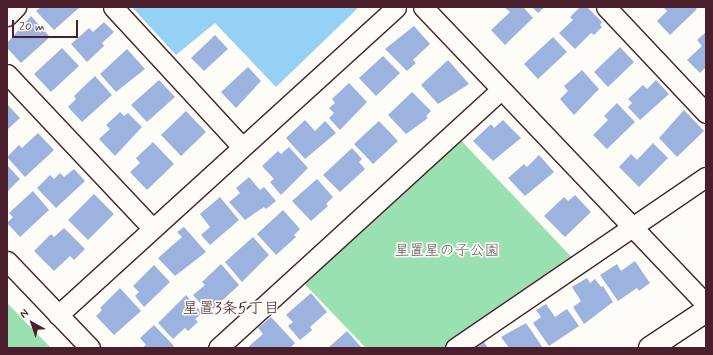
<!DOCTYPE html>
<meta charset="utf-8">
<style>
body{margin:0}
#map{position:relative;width:713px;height:355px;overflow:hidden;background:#fdfcf7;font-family:Mynerve,"Klee One",sans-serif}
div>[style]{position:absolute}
.green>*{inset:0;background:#99e1b0}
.water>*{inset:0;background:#94d1f5}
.building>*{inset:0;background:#9cb3e0}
.roads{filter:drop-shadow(1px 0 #4a1f2b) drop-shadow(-1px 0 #4a1f2b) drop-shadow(0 1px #4a1f2b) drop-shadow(0 -1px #4a1f2b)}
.minor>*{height:19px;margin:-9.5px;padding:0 9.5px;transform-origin:9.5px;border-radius:9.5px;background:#fdfcf7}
.tertiary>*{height:22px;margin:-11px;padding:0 11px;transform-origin:11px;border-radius:11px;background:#fdfcf7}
span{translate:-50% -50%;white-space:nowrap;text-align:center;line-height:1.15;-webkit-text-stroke:3.5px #fdfcf7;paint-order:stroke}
.park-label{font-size:15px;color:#625953}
.neighbourhood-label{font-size:16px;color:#4a1f2b}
.frame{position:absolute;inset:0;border:8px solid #4a1f2b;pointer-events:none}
.north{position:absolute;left:12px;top:303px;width:40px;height:40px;-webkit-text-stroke:3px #fdfcf7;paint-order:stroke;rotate:320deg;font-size:11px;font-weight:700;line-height:16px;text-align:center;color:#4a1f2b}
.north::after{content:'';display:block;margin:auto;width:14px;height:18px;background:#4a1f2b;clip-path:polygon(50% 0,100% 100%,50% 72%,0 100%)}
.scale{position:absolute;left:12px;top:20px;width:66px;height:18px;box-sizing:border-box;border:2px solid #4a1f2b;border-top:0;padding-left:5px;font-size:12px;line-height:14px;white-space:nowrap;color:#4a1f2b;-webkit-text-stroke:3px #fdfcf7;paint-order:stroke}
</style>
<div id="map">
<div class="green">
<div style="clip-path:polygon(454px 133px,579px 265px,455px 348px,366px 348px,297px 276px)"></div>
<div style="clip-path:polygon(7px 303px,51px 348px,7px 348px)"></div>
</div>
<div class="water">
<div style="clip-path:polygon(132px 7px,359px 7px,276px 87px,215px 23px,176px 55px)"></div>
</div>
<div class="building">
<div style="clip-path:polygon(41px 7px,80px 7px,54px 30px,36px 11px)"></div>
<div style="clip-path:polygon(504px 7px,523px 7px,533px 18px,505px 45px,491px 30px,510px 12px)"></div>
<div style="clip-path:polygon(532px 7px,545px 7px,538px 13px)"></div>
<div style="clip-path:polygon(580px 7px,587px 7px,602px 22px,600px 25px,602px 27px,594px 35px,591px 33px,575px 49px,559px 33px,573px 20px,570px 17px)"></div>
<div style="clip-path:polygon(663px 7px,695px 7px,697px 9px,670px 35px,657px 21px,667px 11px)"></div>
<div style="clip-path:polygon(31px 16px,50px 37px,21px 63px,7px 48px,7px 43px)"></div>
<div style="clip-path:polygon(104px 22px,114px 32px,102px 43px,104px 46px,87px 62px,71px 44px,89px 28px,93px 32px)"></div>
<div style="clip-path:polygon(414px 26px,430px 44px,413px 60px,416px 63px,407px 71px,385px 49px)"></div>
<div style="clip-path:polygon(706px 32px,706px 67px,700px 73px,687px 60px,702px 46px,697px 40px)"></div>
<div style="clip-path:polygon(215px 35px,228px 49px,204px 71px,191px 58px)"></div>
<div style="clip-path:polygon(553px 37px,567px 52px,538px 79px,524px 64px)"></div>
<div style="clip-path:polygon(620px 47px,634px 62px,608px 87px,594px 72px)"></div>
<div style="clip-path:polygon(62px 48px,79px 66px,51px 92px,34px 74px)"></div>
<div style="clip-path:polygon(127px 49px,145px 69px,116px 92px,100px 74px)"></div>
<div style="clip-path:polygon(383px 56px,400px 73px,376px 96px,359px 78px)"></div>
<div style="clip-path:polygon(448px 60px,469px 84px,438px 104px,421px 85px)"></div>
<div style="clip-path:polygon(248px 67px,261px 81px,236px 108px,221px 92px)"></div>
<div style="clip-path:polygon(582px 70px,599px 89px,574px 115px,560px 99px,568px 91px,564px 86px)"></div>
<div style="clip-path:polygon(95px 76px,112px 95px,82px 122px,68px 107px,76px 99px,74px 96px)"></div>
<div style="clip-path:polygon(159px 80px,175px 97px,147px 122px,131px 105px)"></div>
<div style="clip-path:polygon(656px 80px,669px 94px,640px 120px,628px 107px,632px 103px,628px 99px,643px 85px,647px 89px)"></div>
<div style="clip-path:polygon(349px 83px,367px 102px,340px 130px,329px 118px,334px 113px,329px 108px,335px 103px,332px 99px)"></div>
<div style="clip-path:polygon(412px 92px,431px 111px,426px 116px,428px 118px,406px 134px,388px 115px)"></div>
<div style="clip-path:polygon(617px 103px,635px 122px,607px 149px,593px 135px,608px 120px,604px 116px)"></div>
<div style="clip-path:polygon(7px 104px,20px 118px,7px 130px)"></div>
<div style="clip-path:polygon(684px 110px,704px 131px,677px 157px,659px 138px)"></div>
<div style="clip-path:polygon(186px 111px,206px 132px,181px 156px,161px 135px)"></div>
<div style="clip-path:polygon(120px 112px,124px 116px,128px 113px,142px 127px,115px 156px,99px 139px,110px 129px,106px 125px)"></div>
<div style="clip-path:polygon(305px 120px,315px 131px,325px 121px,336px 133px,305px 159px,286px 138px)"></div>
<div style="clip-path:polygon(503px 120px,521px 138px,493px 161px,473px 141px,491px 124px,494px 128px)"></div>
<div style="clip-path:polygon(379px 121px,398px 141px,373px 164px,354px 144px)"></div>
<div style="clip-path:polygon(38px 133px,54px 150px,25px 177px,7px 157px,19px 145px,22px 148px)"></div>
<div style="clip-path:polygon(153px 142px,174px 164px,147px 190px,130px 172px,140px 163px,136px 158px)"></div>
<div style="clip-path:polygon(653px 143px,668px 158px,639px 187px,619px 167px,631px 154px,637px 160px)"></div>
<div style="clip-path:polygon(289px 147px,308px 168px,281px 195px,270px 182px,274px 179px,262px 166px,278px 151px,281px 154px)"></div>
<div style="clip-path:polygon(352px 148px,362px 159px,359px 162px,365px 169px,340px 192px,323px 175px)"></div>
<div style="clip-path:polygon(539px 155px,554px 172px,525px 196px,508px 178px,524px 164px,527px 167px)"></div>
<div style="clip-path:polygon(7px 165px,20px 179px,7px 192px)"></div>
<div style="clip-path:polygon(74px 169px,85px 181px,56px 208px,37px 188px,50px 175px,54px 179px,60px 173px,64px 177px)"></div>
<div style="clip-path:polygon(249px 177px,260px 190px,264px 187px,276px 201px,266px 209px,264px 207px,245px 220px,229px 202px,240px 193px,236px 188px)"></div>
<div style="clip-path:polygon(317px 179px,333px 197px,326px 204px,328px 206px,311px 221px,292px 201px)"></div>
<div style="clip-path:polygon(33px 191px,49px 210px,20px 237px,7px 223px,13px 217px,9px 213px)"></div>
<div style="clip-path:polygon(94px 194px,114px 214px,88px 240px,68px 220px)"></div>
<div style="clip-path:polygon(575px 195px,591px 212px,565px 237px,544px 216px,564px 197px,568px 201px)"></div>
<div style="clip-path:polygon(220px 197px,239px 220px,210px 245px,201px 235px,210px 227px,200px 214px)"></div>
<div style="clip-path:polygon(283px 210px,300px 229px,294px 235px,296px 237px,276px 255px,257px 234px)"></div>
<div style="clip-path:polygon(184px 227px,206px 252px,175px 276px,158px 258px,182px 237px,177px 232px)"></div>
<div style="clip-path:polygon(64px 228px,85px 249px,74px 260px,70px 256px,54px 271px,34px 251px,51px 234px,54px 237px)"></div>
<div style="clip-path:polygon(253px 237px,269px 255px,242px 282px,225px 262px)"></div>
<div style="clip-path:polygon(635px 261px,650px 283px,639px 291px,637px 288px,618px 301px,600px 275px,617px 264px,621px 271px)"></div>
<div style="clip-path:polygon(221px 264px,239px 285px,213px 309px,204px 299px,200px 303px,193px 295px,205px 285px,202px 282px)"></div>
<div style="clip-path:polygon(154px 265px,170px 282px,144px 307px,135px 296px,139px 292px,133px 286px)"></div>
<div style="clip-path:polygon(587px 278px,590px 283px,595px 279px,601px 287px,603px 286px,613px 302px,584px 324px,573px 307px,581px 301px,572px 287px)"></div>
<div style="clip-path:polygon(120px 288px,141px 311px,114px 335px,96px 316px,102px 310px,100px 308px)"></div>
<div style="clip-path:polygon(311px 293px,327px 312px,310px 327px,312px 330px,300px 340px,288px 326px,293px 322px,286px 315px)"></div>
<div style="clip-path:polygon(186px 295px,202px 313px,195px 319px,198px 322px,188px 331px,185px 328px,173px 339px,158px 323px)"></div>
<div style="clip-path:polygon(546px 304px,555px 317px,567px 309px,579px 326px,549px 346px,533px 323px,541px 317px,536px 310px)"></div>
<div style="clip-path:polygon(271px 317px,295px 343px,290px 348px,247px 348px,263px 334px,258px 328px)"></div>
<div style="clip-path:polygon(526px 323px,543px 348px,509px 348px,501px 337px)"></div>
<div style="clip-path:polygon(154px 325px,174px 346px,172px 348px,142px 348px,146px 345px,140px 338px)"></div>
<div style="clip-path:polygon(347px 331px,362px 348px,328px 348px)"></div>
<div style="clip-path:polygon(484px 342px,488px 348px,476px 348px)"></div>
</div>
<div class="roads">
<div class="minor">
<div style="left:113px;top:7px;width:190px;rotate:47.3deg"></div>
<div style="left:423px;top:7px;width:410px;rotate:46.4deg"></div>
<div style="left:606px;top:7px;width:146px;rotate:46.7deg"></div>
<div style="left:7px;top:16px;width:13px;rotate:-45deg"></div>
<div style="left:7px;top:74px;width:212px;rotate:46.7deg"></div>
<div style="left:7px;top:261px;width:120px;rotate:46.3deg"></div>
<div style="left:58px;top:315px;width:457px;rotate:-42.3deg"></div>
<div style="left:218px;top:348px;width:383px;rotate:-42.4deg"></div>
<div style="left:455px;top:348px;width:304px;rotate:-34.3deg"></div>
</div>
<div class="tertiary">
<div style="left:650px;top:348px;width:67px;rotate:-33.5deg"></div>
</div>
</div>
<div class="park-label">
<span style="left:447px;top:252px">星置星の子公園</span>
</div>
<div class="neighbourhood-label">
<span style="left:231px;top:309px">星置3条5丁目</span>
</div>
<div class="frame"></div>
<div class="north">N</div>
<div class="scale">20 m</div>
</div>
